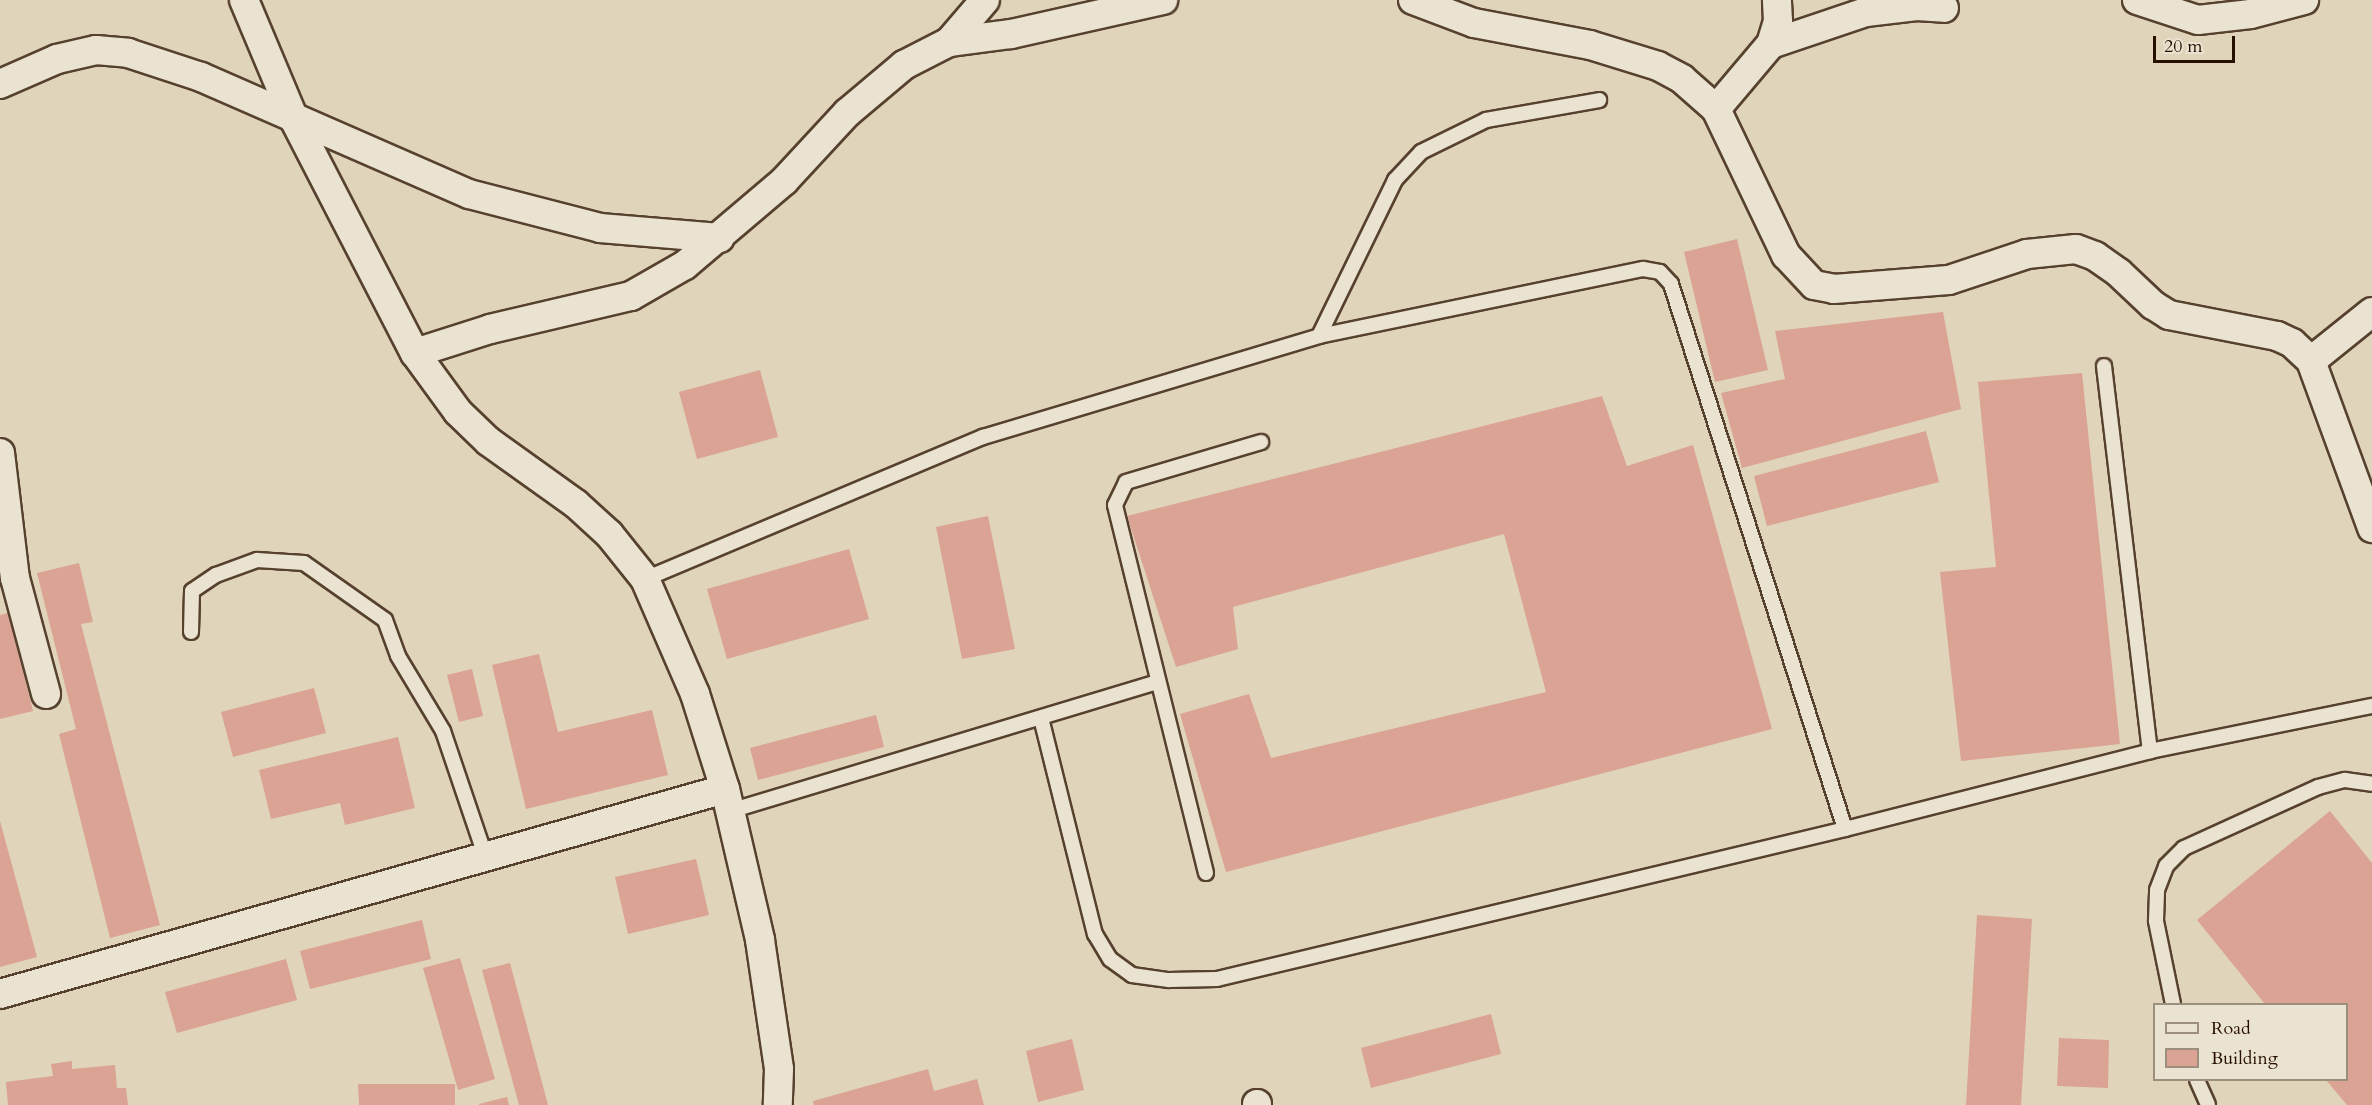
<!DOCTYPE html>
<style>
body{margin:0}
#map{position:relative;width:2372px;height:1105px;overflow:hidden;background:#e0d4ba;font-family:Cardo,serif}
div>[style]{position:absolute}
.building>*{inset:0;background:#daa393}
.roads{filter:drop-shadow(2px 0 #56412e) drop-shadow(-2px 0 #56412e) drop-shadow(0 2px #56412e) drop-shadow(0 -2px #56412e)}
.lane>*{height:14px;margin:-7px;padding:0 7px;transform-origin:7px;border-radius:7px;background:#ebe3d2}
.street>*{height:28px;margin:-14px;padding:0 14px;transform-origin:14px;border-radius:14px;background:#ebe3d2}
span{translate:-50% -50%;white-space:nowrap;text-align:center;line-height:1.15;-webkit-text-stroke:4.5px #ebe3d2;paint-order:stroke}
.legend{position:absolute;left:2153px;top:1003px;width:195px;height:78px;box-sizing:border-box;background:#ebe3d2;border:2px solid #9d8f7e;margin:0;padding:8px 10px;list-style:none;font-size:18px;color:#281000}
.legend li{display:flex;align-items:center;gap:12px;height:30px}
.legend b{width:30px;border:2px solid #9d8f7e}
.scale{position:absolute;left:2153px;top:36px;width:82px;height:27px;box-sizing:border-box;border:3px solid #281000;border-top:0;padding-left:8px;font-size:18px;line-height:21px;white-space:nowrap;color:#281000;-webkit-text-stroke:4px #ebe3d2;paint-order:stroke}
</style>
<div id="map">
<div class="building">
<div style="clip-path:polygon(1737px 239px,1768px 370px,1715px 382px,1684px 252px)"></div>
<div style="clip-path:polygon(1943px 312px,1961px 409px,1742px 468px,1721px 393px,1785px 379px,1775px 331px)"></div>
<div style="clip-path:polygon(760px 370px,778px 437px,697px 459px,679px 392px)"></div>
<div style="clip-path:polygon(2082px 373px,2120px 744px,1961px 761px,1940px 572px,1996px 567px,1978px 382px)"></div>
<div style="clip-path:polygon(1602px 396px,1627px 466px,1693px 445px,1772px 729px,1226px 872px,1180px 714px,1249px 694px,1271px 758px,1546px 692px,1504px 534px,1233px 607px,1238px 649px,1176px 667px,1127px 516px)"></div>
<div style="clip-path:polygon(1926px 431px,1939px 482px,1767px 526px,1754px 476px)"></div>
<div style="clip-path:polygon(988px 516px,1015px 649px,962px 659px,936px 527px)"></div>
<div style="clip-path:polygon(849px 549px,869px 619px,727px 659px,707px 589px)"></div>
<div style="clip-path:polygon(79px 563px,93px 622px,81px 624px,160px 925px,110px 938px,59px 734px,76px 729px,37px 573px)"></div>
<div style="clip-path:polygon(8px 613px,33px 711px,0 719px,0 615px)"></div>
<div style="clip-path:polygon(539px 654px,558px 732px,652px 710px,668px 775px,526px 809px,492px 665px)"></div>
<div style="clip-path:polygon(472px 669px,483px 716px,459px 722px,447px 675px)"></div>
<div style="clip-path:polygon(314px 688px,326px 733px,233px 757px,221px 712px)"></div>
<div style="clip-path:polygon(876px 715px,884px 747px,758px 780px,750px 748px)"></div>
<div style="clip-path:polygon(398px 737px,415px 808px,345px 825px,340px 803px,271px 819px,259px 770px)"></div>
<div style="clip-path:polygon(2330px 811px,2372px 863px,2372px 1105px,2347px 1105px,2326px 1080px,2346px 1080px,2346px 1004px,2265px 1004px,2197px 920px)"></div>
<div style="clip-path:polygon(0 821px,37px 957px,0 967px)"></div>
<div style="clip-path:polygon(696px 859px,709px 915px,628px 934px,615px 877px)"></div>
<div style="clip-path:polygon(1977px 915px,2032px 919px,2021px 1105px,1966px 1105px)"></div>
<div style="clip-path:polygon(422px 920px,431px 959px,310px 989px,300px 951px)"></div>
<div style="clip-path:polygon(460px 958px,495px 1079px,458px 1090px,423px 968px)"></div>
<div style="clip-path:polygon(286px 959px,297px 1000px,177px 1033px,165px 992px)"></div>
<div style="clip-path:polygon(510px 963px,548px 1105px,519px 1105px,482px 970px)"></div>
<div style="clip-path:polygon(1491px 1014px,1501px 1054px,1371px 1088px,1361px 1048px)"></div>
<div style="clip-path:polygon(2059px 1038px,2109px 1040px,2108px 1088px,2057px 1086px)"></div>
<div style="clip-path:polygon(1072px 1039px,1084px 1090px,1038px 1102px,1026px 1051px)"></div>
<div style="clip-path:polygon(72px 1061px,72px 1069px,115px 1065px,117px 1088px,126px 1088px,128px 1105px,8px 1105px,6px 1082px,53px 1076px,51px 1064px)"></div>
<div style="clip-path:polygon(928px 1069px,934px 1091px,977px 1079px,984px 1105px,814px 1105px,813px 1101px)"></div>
<div style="clip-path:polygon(358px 1084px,455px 1084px,455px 1105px,359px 1105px)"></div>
<div style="clip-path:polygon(507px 1097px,509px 1105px,479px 1105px,479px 1104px)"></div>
</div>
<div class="roads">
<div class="lane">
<div style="left:1319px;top:336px;width:174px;rotate:-64deg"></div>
<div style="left:1395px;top:180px;width:38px;rotate:-47deg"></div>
<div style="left:1421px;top:152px;width:72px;rotate:-26.2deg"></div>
<div style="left:1486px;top:120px;width:115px;rotate:-10deg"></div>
<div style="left:2104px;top:366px;width:388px;rotate:83.2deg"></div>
<div style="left:645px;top:579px;width:367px;rotate:-22.8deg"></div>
<div style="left:983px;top:437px;width:351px;rotate:-16.7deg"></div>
<div style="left:1319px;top:336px;width:331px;rotate:-11.7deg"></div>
<div style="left:1643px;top:269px;width:17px;rotate:10deg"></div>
<div style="left:1660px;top:272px;width:16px;rotate:47deg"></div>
<div style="left:1671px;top:284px;width:572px;rotate:72.29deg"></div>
<div style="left:191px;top:632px;width:41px;rotate:-88.6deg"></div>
<div style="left:192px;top:591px;width:29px;rotate:-34deg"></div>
<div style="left:216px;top:575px;width:44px;rotate:-20.1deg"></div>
<div style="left:257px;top:560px;width:47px;rotate:3.7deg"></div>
<div style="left:304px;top:563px;width:99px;rotate:35.1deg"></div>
<div style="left:385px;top:620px;width:38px;rotate:70deg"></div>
<div style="left:398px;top:656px;width:87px;rotate:59deg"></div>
<div style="left:443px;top:731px;width:134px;rotate:71.3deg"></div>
<div style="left:1041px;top:718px;width:223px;rotate:76deg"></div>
<div style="left:1095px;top:934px;width:29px;rotate:59deg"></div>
<div style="left:1110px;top:959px;width:27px;rotate:36deg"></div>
<div style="left:1132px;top:975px;width:37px;rotate:8deg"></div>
<div style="left:1169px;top:980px;width:48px;rotate:-1.2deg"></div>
<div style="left:1217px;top:979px;width:646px;rotate:-13.43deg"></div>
<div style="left:1845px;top:829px;width:315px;rotate:-14.3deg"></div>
<div style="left:2150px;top:751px;width:227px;rotate:-11.5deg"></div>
<div style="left:730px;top:811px;width:445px;rotate:-16.8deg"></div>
<div style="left:1206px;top:873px;width:379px;rotate:-103.9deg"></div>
<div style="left:1115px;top:505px;width:25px;rotate:-64deg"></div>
<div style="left:1126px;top:482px;width:141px;rotate:-16.5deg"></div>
<div style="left:2173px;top:1004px;width:85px;rotate:-101.6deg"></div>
<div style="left:2156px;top:921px;width:31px;rotate:-88deg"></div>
<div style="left:2157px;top:890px;width:26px;rotate:-69deg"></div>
<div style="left:2166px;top:866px;width:25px;rotate:-45deg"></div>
<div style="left:2184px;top:848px;width:147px;rotate:-24.5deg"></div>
<div style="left:2318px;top:787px;width:28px;rotate:-15deg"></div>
<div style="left:2345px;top:780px;width:27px;rotate:8deg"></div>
<div style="left:2197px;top:1080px;width:27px;rotate:66deg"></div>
</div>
<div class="street">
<div style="left:244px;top:0;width:129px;rotate:67.2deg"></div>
<div style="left:294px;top:119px;width:263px;rotate:62.7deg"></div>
<div style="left:415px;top:353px;width:73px;rotate:53.9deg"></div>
<div style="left:458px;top:412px;width:42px;rotate:44deg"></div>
<div style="left:488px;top:441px;width:108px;rotate:35.6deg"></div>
<div style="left:576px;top:504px;width:45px;rotate:42.3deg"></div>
<div style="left:609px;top:534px;width:58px;rotate:51.3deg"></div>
<div style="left:645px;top:579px;width:125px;rotate:66.5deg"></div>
<div style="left:695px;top:694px;width:100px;rotate:72.5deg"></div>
<div style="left:725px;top:789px;width:155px;rotate:76.9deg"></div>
<div style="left:760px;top:940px;width:130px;rotate:81.6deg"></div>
<div style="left:779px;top:1069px;width:36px;rotate:92deg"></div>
<div style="left:1413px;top:0;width:65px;rotate:20.7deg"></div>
<div style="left:1474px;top:23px;width:118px;rotate:10.7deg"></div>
<div style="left:1590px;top:45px;width:71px;rotate:17.2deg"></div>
<div style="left:1658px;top:66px;width:27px;rotate:28deg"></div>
<div style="left:1682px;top:79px;width:45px;rotate:41.4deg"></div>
<div style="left:1716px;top:109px;width:162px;rotate:64.4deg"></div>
<div style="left:1786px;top:255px;width:41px;rotate:47deg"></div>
<div style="left:1814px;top:285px;width:20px;rotate:11deg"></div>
<div style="left:1834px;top:289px;width:115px;rotate:-4.5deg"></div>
<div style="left:1949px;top:280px;width:82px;rotate:-18.4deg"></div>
<div style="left:2027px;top:254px;width:49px;rotate:-5.8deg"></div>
<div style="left:2076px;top:249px;width:20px;rotate:20deg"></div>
<div style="left:2095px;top:256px;width:29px;rotate:35deg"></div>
<div style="left:2119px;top:273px;width:47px;rotate:43.3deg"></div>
<div style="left:2153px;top:305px;width:19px;rotate:32deg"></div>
<div style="left:2169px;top:315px;width:110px;rotate:11deg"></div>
<div style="left:2277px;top:336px;width:17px;rotate:25deg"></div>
<div style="left:2292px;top:343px;width:26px;rotate:43deg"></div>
<div style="left:2311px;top:361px;width:178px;rotate:69.9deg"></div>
<div style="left:2137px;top:0;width:64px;rotate:18.2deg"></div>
<div style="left:2198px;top:20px;width:53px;rotate:-6.5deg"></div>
<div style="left:2251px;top:14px;width:55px;rotate:-14.8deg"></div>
<div style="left:949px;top:42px;width:55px;rotate:-49.4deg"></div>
<div style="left:1771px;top:44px;width:100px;rotate:-18.6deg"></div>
<div style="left:1866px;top:12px;width:51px;rotate:-6.7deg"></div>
<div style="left:1917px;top:6px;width:27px;rotate:4deg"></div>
<div style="left:0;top:84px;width:62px;rotate:-23.7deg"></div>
<div style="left:57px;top:59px;width:40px;rotate:-13deg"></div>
<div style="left:96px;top:50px;width:32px;rotate:5deg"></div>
<div style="left:128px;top:53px;width:77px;rotate:18.2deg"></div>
<div style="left:201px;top:77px;width:292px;rotate:23.6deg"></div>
<div style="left:469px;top:194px;width:135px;rotate:14.5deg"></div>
<div style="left:600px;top:228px;width:120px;rotate:4.8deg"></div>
<div style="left:1716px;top:109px;width:85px;rotate:-49.8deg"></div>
<div style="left:1771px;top:44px;width:24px;rotate:-73deg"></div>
<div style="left:1778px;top:21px;width:21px;rotate:-93deg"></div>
<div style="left:415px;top:353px;width:79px;rotate:-17.7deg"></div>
<div style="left:490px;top:329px;width:145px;rotate:-13.2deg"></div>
<div style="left:631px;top:296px;width:62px;rotate:-29.9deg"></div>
<div style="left:685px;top:265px;width:130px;rotate:-40.3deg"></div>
<div style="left:784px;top:181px;width:93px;rotate:-47.2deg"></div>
<div style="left:847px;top:113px;width:75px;rotate:-40.1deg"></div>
<div style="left:904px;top:65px;width:51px;rotate:-27.1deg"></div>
<div style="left:949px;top:42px;width:63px;rotate:-7.4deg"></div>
<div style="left:1011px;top:34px;width:156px;rotate:-12.6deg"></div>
<div style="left:2311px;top:361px;width:78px;rotate:-38.8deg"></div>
<div style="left:0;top:453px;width:126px;rotate:83.2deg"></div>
<div style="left:15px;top:578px;width:120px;rotate:75deg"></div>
<div style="left:0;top:994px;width:753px;rotate:-15.79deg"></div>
<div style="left:1257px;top:1104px;width:1px;rotate:90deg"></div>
</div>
</div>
<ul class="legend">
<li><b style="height:8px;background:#ebe3d2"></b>Road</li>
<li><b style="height:16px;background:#daa393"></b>Building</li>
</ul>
<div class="scale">20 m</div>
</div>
